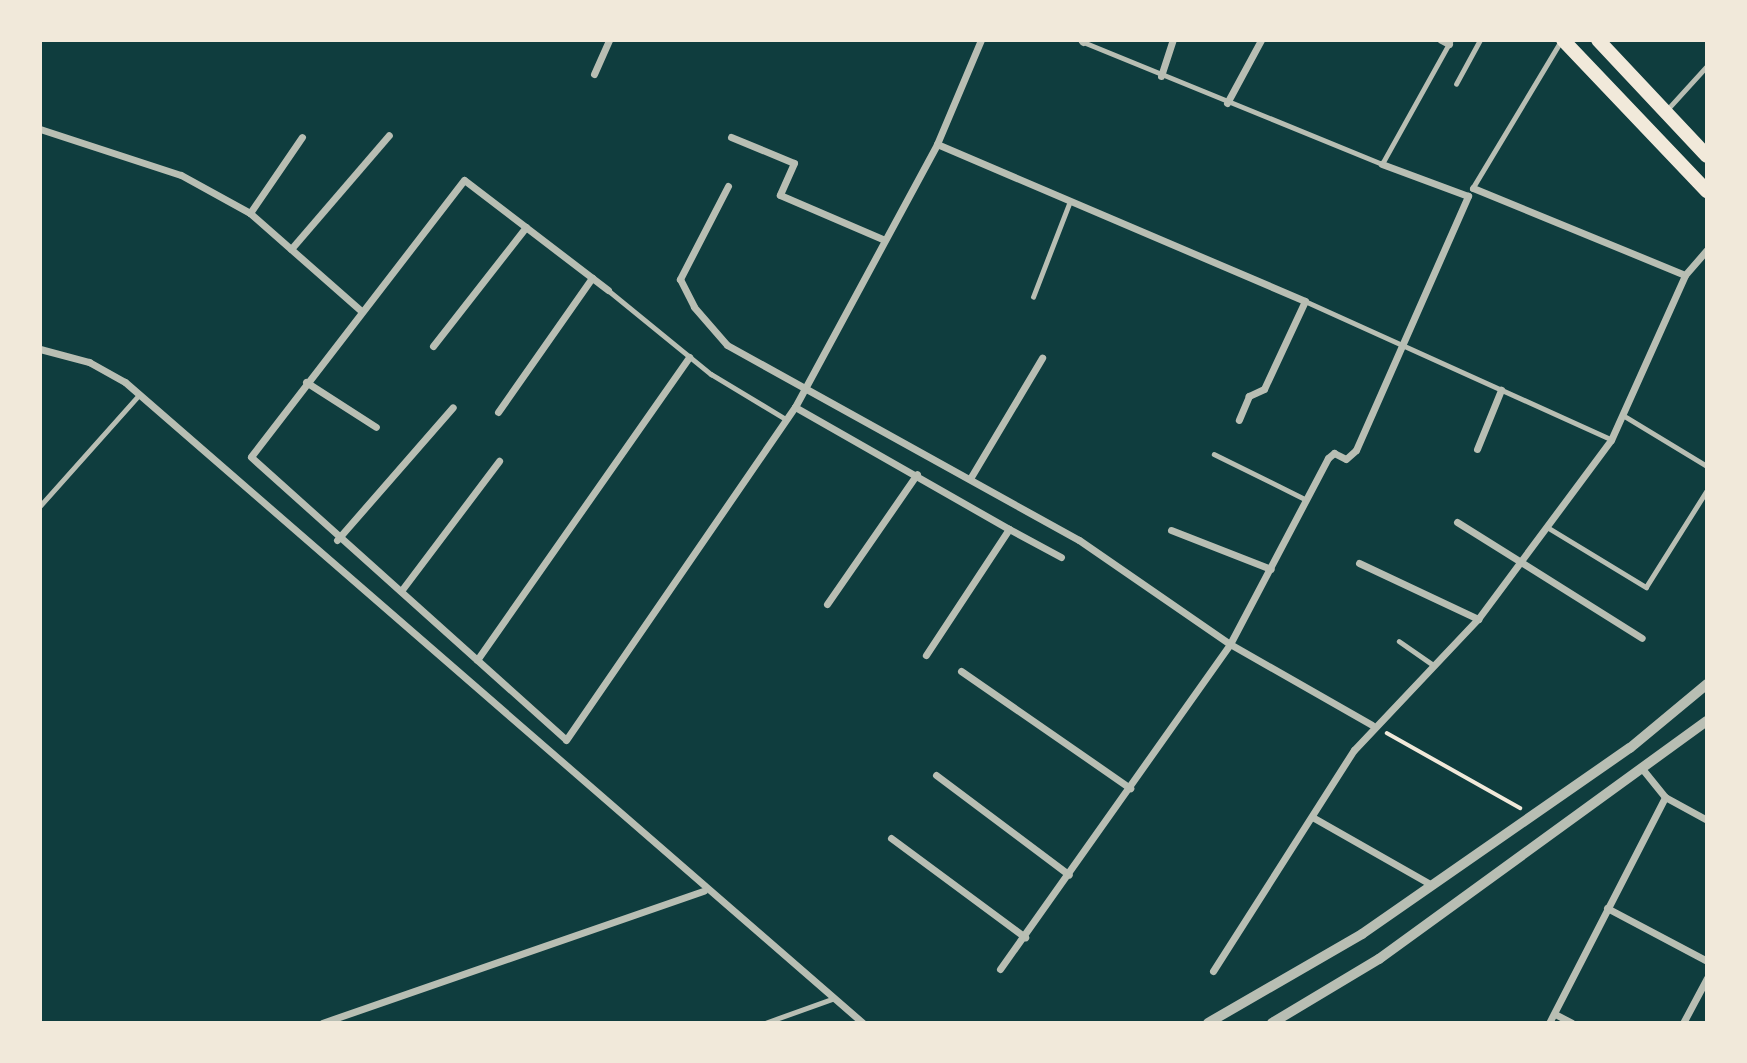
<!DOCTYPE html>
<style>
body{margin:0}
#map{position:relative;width:1747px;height:1063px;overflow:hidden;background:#0f3d3e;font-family:Signika,sans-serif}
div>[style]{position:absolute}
.path>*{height:3.5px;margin:-1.75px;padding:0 1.75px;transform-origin:1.75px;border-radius:1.75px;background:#f1e9da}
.service>*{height:4.5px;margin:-2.25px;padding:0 2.25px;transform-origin:2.25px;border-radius:2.25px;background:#b8beb3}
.minor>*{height:7px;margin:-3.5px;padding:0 3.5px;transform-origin:3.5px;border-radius:3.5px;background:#b8beb3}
.tertiary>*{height:10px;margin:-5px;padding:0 5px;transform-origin:5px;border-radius:5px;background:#b8beb3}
.trunk>*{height:14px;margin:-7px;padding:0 7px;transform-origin:7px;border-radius:7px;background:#f1e9da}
span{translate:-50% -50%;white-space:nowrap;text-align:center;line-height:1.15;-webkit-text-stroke:7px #f1e9da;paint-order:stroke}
.frame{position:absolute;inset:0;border:42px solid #f1e9da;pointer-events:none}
</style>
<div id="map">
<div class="path">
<div style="left:1387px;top:733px;width:153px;rotate:29.4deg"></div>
</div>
<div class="service">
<div style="left:1081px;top:41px;width:325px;rotate:22.2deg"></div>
<div style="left:1382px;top:164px;width:142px;rotate:-60.9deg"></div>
<div style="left:1456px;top:84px;width:50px;rotate:-61.4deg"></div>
<div style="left:1666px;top:111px;width:61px;rotate:-47.7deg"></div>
<div style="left:1472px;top:189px;width:173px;rotate:-59deg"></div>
<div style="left:608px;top:290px;width:133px;rotate:39.2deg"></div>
<div style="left:711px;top:374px;width:87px;rotate:31deg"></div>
<div style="left:1033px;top:297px;width:103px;rotate:-68.9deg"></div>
<div style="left:1305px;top:301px;width:336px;rotate:24.3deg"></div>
<div style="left:1626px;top:417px;width:95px;rotate:31.2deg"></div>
<div style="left:1214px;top:454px;width:102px;rotate:26.3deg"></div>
<div style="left:40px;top:506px;width:149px;rotate:-48.3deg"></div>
<div style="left:1547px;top:527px;width:116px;rotate:31.2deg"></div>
<div style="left:1646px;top:587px;width:115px;rotate:-57.8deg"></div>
<div style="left:1399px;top:641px;width:40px;rotate:34.9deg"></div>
<div style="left:765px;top:1023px;width:71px;rotate:-19.7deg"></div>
</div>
<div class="minor">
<div style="left:1441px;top:40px;width:9px;rotate:27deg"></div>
<div style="left:1083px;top:42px;width:2px;rotate:-63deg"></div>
<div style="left:594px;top:74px;width:37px;rotate:-66deg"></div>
<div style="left:1161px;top:76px;width:38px;rotate:-72deg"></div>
<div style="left:1227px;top:103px;width:72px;rotate:-61.6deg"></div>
<div style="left:40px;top:129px;width:148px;rotate:18.1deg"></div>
<div style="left:181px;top:175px;width:79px;rotate:28.8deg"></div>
<div style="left:250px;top:213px;width:147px;rotate:41.4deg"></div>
<div style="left:731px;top:137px;width:68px;rotate:22.4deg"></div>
<div style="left:794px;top:163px;width:35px;rotate:114deg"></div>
<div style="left:780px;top:195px;width:114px;rotate:23.2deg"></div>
<div style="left:937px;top:144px;width:400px;rotate:23.1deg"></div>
<div style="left:1305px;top:301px;width:97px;rotate:115deg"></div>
<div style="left:1264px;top:389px;width:17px;rotate:155deg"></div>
<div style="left:1249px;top:396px;width:26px;rotate:113deg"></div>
<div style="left:728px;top:186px;width:105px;rotate:117.3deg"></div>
<div style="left:680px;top:279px;width:31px;rotate:63deg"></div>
<div style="left:694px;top:307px;width:50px;rotate:49deg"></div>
<div style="left:727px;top:345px;width:402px;rotate:29deg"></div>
<div style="left:1079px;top:540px;width:183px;rotate:34.6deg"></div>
<div style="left:1230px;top:644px;width:163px;rotate:29.7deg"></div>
<div style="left:1473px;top:188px;width:229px;rotate:22.3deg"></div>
<div style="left:250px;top:213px;width:92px;rotate:-55.6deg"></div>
<div style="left:291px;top:249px;width:150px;rotate:-49.3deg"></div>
<div style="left:608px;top:290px;width:181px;rotate:-142.6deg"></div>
<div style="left:464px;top:180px;width:349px;rotate:127.6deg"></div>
<div style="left:251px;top:457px;width:423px;rotate:41.9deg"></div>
<div style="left:566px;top:740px;width:404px;rotate:-55.5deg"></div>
<div style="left:795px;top:407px;width:299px;rotate:-61.6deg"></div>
<div style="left:937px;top:144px;width:113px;rotate:-67.1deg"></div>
<div style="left:433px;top:346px;width:151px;rotate:-52deg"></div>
<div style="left:40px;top:349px;width:51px;rotate:14.9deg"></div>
<div style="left:89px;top:362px;width:41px;rotate:29.1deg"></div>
<div style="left:125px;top:382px;width:978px;rotate:40.98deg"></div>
<div style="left:306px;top:382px;width:83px;rotate:32.7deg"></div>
<div style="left:795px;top:407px;width:246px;rotate:29.7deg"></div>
<div style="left:1009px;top:529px;width:151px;rotate:123.4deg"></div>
<div style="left:498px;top:412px;width:164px;rotate:-55deg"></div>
<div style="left:1477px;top:449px;width:64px;rotate:-67.9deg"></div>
<div style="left:971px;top:477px;width:139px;rotate:-59.2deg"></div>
<div style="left:1457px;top:522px;width:218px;rotate:32.1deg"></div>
<div style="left:1009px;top:529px;width:59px;rotate:28.3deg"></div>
<div style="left:1171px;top:530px;width:107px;rotate:21.3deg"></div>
<div style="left:337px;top:540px;width:176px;rotate:-48.9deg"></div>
<div style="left:1359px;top:563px;width:132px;rotate:25.2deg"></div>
<div style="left:401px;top:591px;width:163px;rotate:-53deg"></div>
<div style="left:827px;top:604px;width:158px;rotate:-55.3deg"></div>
<div style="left:477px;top:660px;width:370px;rotate:-55deg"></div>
<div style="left:961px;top:671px;width:206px;rotate:34.7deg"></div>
<div style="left:936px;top:775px;width:166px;rotate:36.9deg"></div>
<div style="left:1665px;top:797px;width:48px;rotate:28.7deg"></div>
<div style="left:1314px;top:818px;width:136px;rotate:29.6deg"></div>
<div style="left:891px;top:838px;width:167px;rotate:36.5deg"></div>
<div style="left:1607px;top:908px;width:113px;rotate:27.9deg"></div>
<div style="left:1000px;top:969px;width:398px;rotate:-54.7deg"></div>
<div style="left:1230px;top:644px;width:210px;rotate:-62.2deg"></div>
<div style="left:1328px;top:458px;width:8px;rotate:-40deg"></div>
<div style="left:1334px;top:453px;width:13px;rotate:27deg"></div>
<div style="left:1346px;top:459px;width:13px;rotate:-42deg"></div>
<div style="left:1356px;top:450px;width:278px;rotate:-66.2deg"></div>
<div style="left:1468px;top:196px;width:92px;rotate:-159.6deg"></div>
<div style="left:1213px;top:971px;width:262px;rotate:-57.5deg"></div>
<div style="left:1354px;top:750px;width:180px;rotate:-46.6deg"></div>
<div style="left:1478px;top:619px;width:223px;rotate:-53.4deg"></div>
<div style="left:1611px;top:440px;width:181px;rotate:-65.8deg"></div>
<div style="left:1685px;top:275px;width:33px;rotate:-49deg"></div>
<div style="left:1555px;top:1014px;width:19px;rotate:28deg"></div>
<div style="left:322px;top:1023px;width:404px;rotate:-19.1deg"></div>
<div style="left:1549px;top:1023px;width:254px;rotate:-62.8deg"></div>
<div style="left:1665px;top:797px;width:35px;rotate:-129deg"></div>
<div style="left:1683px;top:1023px;width:51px;rotate:-61.9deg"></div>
</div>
<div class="tertiary">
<div style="left:1208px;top:1023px;width:178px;rotate:-30deg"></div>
<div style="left:1362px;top:934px;width:326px;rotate:-34.8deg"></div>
<div style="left:1630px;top:748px;width:100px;rotate:-39.7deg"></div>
<div style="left:1272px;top:1023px;width:125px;rotate:-30.9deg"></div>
<div style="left:1379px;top:959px;width:405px;rotate:-36deg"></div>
</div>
<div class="trunk">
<div style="left:1563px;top:40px;width:209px;rotate:46.4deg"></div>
<div style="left:1598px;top:40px;width:159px;rotate:46.8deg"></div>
</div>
<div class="frame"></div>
</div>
